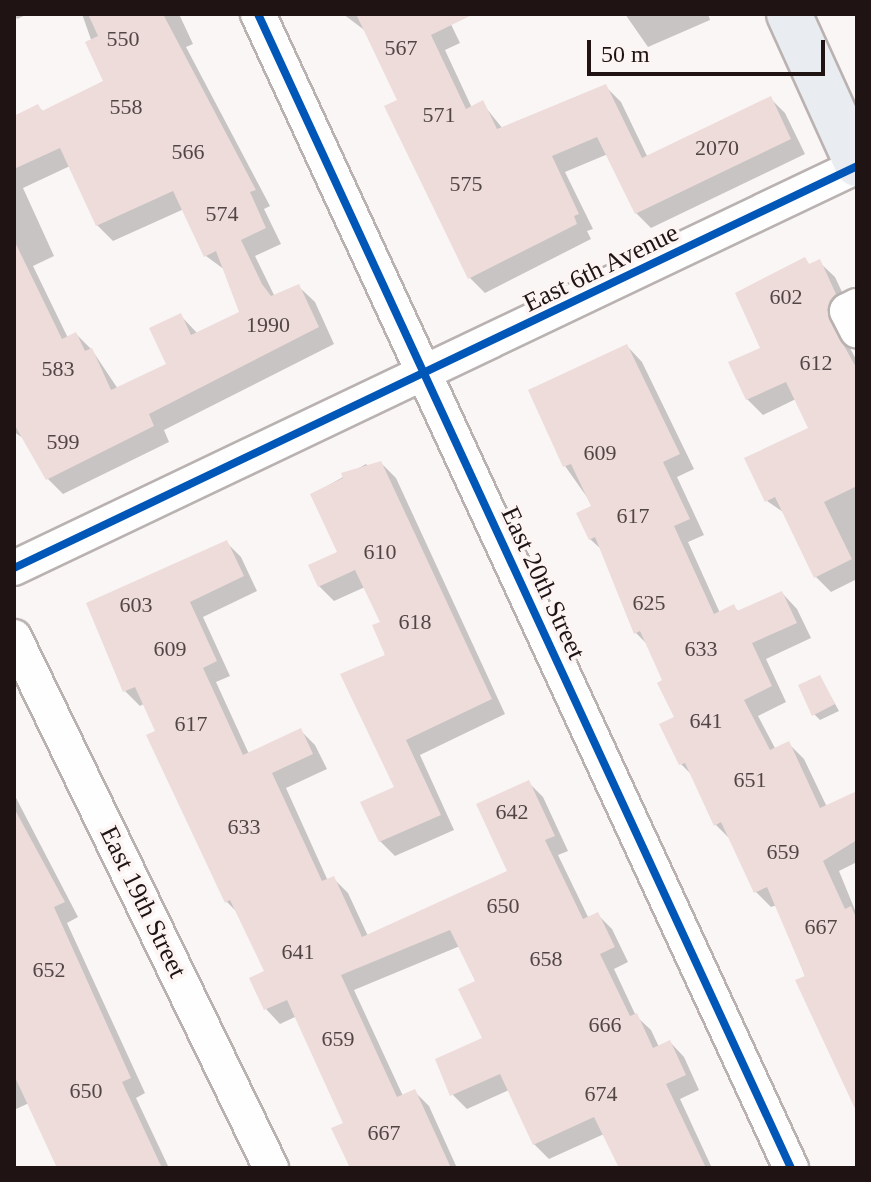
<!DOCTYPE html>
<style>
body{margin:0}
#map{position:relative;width:871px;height:1182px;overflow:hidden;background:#faf6f6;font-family:"Times New Roman",serif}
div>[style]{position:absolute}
.shadow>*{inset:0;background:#0003}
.building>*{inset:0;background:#eddcda}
.roads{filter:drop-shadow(2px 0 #b9b2b1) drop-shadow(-2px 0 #b9b2b1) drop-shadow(0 2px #b9b2b1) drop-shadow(0 -2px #b9b2b1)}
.minor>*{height:34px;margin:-17px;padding:0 17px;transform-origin:17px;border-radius:17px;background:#fefefe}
.major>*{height:44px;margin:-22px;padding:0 22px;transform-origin:22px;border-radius:22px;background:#e9ecf0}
.cycleway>*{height:8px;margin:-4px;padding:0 4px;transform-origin:4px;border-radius:4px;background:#0057b8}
span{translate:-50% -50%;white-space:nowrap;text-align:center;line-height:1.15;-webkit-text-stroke:7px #fcf5f4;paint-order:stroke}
.number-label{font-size:22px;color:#524645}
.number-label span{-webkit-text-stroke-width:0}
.street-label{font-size:26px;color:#1f1413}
.frame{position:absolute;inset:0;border:16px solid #1f1413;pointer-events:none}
.scale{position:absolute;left:587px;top:40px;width:238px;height:36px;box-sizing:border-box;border:4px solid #1f1413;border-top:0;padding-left:10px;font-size:24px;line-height:28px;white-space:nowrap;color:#1f1413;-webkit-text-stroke:6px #fcf5f4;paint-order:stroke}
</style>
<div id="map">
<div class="shadow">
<div style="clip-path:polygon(14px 14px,28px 14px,17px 19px)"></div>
<div style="clip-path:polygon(evenodd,82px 14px,179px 14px,193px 44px,186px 47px,270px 206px,264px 209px,281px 244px,255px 256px,275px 297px,298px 286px,315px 302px,334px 344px,164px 430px,169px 442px,63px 494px,47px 478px,26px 440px,14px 432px,14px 116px,37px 106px,44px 112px,106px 82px,82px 14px,70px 166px,97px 225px,113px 241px,184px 209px,206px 256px,225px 270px,241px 313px,198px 334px,181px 316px,168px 365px,118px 389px,92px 350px,76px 334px,68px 338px,33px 266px,54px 256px,23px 188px,70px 166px)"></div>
<div style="clip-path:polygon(343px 14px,446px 14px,460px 43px,445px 50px,472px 108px,482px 103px,503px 129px,606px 87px,621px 102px,648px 158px,770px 98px,785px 113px,805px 154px,651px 228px,636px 213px,608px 154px,565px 172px,593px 229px,587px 231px,591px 239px,485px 293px,470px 278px,387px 107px,400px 101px,367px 32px)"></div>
<div style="clip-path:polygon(625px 14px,708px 14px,710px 20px,648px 47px)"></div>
<div style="clip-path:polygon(805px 260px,811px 266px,819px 262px,835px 277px,851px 311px,844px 337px,857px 361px,857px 579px,831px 592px,815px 576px,786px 514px,767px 501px,811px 429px,796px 399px,763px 415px,747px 399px,763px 349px)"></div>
<div style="clip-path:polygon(627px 346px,642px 362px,694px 469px,677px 477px,704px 535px,688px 542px,720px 613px,734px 607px,739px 612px,782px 593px,797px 609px,811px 638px,766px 659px,786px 702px,758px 716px,776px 750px,789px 744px,804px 759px,827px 807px,857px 793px,857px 862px,839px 871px,857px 915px,857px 1108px,777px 905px,771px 907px,756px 892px,731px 840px,715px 824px,693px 776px,681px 764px,676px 718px,665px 681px,649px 646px,636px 633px,602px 550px,590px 539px,594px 507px,565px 466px,531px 391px)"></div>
<div style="clip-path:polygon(381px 463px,396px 478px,505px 714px,420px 755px,454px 830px,395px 856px,380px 841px,397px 788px,382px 623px,365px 587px,334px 601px,319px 586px,340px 553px,313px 494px,366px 464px,370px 468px)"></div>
<div style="clip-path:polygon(226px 542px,241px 557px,257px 591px,203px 617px,230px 676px,216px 682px,249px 754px,300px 730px,315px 745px,327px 769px,286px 788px,328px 881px,333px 878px,348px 893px,368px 936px,509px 872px,528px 782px,543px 797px,568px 851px,558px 855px,589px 919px,598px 915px,612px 929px,628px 962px,614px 969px,636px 1016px,651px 1030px,659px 1047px,670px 1042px,684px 1057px,699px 1090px,680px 1099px,712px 1168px,621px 1168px,604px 1134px,549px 1159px,534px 1144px,509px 1090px,467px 1109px,452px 1094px,484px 1039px,477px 982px,460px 946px,354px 990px,403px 1096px,414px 1091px,429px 1106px,457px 1168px,353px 1168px,346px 1124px,297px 1016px,280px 1024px,266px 1009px,266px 972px,239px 914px,226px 901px,145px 703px,140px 706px,125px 691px)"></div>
<div style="clip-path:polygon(820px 677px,839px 711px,820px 720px,814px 714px)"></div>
<div style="clip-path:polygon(14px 794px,78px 917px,67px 923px,145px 1093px,136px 1098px,169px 1168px,58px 1168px,29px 1103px,14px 1110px)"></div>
</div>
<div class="building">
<div style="clip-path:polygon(88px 14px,163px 14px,256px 190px,250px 192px,266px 228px,241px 240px,262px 284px,271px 296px,299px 284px,319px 327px,149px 414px,154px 426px,46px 480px,14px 424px,14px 240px,62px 339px,76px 332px,85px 351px,92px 348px,111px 390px,166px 364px,149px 328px,181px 313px,191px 335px,239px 312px,216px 251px,204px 257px,173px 191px,96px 226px,60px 148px,14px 169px,14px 116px,38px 104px,42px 111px,103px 81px,85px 42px,98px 36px)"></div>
<div style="clip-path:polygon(356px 14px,474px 14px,431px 35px,466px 109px,483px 100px,497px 129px,606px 84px,642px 158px,771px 96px,791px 139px,635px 214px,597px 137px,552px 156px,579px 214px,574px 216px,577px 224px,468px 279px,384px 106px,397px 100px)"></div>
<div style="clip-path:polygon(805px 257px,809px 264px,820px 259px,836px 294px,827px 309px,829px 319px,857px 369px,857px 486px,824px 502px,852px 559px,814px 578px,775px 497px,765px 502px,744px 458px,808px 428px,786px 382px,746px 400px,728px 362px,760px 348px,735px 293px)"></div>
<div style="clip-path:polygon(627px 344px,680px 454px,663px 462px,690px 519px,674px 526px,714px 614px,734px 604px,737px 611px,782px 591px,797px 623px,752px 643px,772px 686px,744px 700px,770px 750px,789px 741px,820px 808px,857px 791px,857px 840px,823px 861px,845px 909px,851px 906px,857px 920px,857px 1113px,795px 980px,805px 976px,767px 887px,754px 893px,721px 822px,714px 826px,685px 763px,679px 765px,659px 724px,674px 717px,657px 683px,662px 680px,640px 631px,634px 634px,595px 537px,589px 540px,576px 513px,591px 506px,571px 464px,563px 467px,528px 390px)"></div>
<div style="clip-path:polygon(381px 461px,492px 699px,406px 740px,441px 815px,379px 842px,360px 802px,394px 787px,340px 674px,385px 655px,372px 625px,380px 622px,355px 570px,318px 587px,308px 565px,337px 552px,310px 494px,343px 478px,341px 473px)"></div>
<div style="clip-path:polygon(227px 540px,244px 576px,190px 602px,217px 661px,203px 668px,243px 755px,301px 728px,313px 754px,272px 773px,322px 881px,334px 876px,362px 937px,507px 871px,476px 804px,529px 780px,555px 836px,545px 840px,583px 919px,598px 912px,615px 947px,600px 954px,630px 1016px,637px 1013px,653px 1048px,670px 1040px,686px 1075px,666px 1084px,706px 1168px,619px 1168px,594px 1117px,533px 1145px,500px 1074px,450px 1096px,435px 1059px,482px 1038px,458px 989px,475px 981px,450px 930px,341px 975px,397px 1097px,415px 1089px,451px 1168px,350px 1168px,331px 1128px,343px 1123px,287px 1000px,264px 1010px,249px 978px,264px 971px,230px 900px,225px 903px,146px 735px,155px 731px,135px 687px,123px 692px,86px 603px)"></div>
<div style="clip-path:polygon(820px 675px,835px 704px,812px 716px,798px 685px)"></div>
<div style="clip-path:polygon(14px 808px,65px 902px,54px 907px,131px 1078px,122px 1082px,162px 1168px,57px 1168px,14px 1075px)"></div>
</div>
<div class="roads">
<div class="minor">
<div style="left:258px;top:14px;width:1271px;rotate:65.21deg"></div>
<div style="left:857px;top:306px;width:11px;rotate:153deg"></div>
<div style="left:847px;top:311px;width:22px;rotate:63deg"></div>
<div style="left:14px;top:568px;width:934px;rotate:-25.49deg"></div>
<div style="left:14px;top:637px;width:590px;rotate:64.17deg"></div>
</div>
<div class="major">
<div style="left:789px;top:14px;width:165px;rotate:65.6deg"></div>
</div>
</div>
<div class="cycleway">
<div style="left:258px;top:14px;width:1271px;rotate:65.21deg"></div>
<div style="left:14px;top:568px;width:934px;rotate:-25.49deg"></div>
</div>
<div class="number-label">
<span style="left:123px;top:39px">550</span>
<span style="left:401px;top:48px">567</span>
<span style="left:126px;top:107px">558</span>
<span style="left:439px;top:115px">571</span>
<span style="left:717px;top:148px">2070</span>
<span style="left:188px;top:152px">566</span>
<span style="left:466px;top:184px">575</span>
<span style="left:222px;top:214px">574</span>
<span style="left:786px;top:297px">602</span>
<span style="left:268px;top:325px">1990</span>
<span style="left:816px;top:363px">612</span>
<span style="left:58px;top:369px">583</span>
<span style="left:63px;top:442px">599</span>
<span style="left:600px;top:453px">609</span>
<span style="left:633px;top:516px">617</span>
<span style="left:380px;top:552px">610</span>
<span style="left:649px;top:603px">625</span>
<span style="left:136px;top:605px">603</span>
<span style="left:415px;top:622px">618</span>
<span style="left:170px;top:649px">609</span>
<span style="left:701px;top:649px">633</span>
<span style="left:706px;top:721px">641</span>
<span style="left:191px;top:724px">617</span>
<span style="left:750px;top:780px">651</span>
<span style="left:512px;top:812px">642</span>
<span style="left:244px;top:827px">633</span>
<span style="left:783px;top:852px">659</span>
<span style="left:503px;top:906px">650</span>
<span style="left:821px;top:927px">667</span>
<span style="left:298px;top:952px">641</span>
<span style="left:546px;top:959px">658</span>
<span style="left:49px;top:970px">652</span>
<span style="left:605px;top:1025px">666</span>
<span style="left:338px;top:1039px">659</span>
<span style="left:86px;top:1091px">650</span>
<span style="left:601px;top:1094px">674</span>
<span style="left:384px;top:1133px">667</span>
</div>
<div class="street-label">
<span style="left:601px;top:268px;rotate:-26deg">East 6th Avenue</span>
<span style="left:543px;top:583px;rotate:65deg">East 20th Street</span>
<span style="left:143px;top:902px;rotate:64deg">East 19th Street</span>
</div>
<div class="frame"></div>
<div class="scale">50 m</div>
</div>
